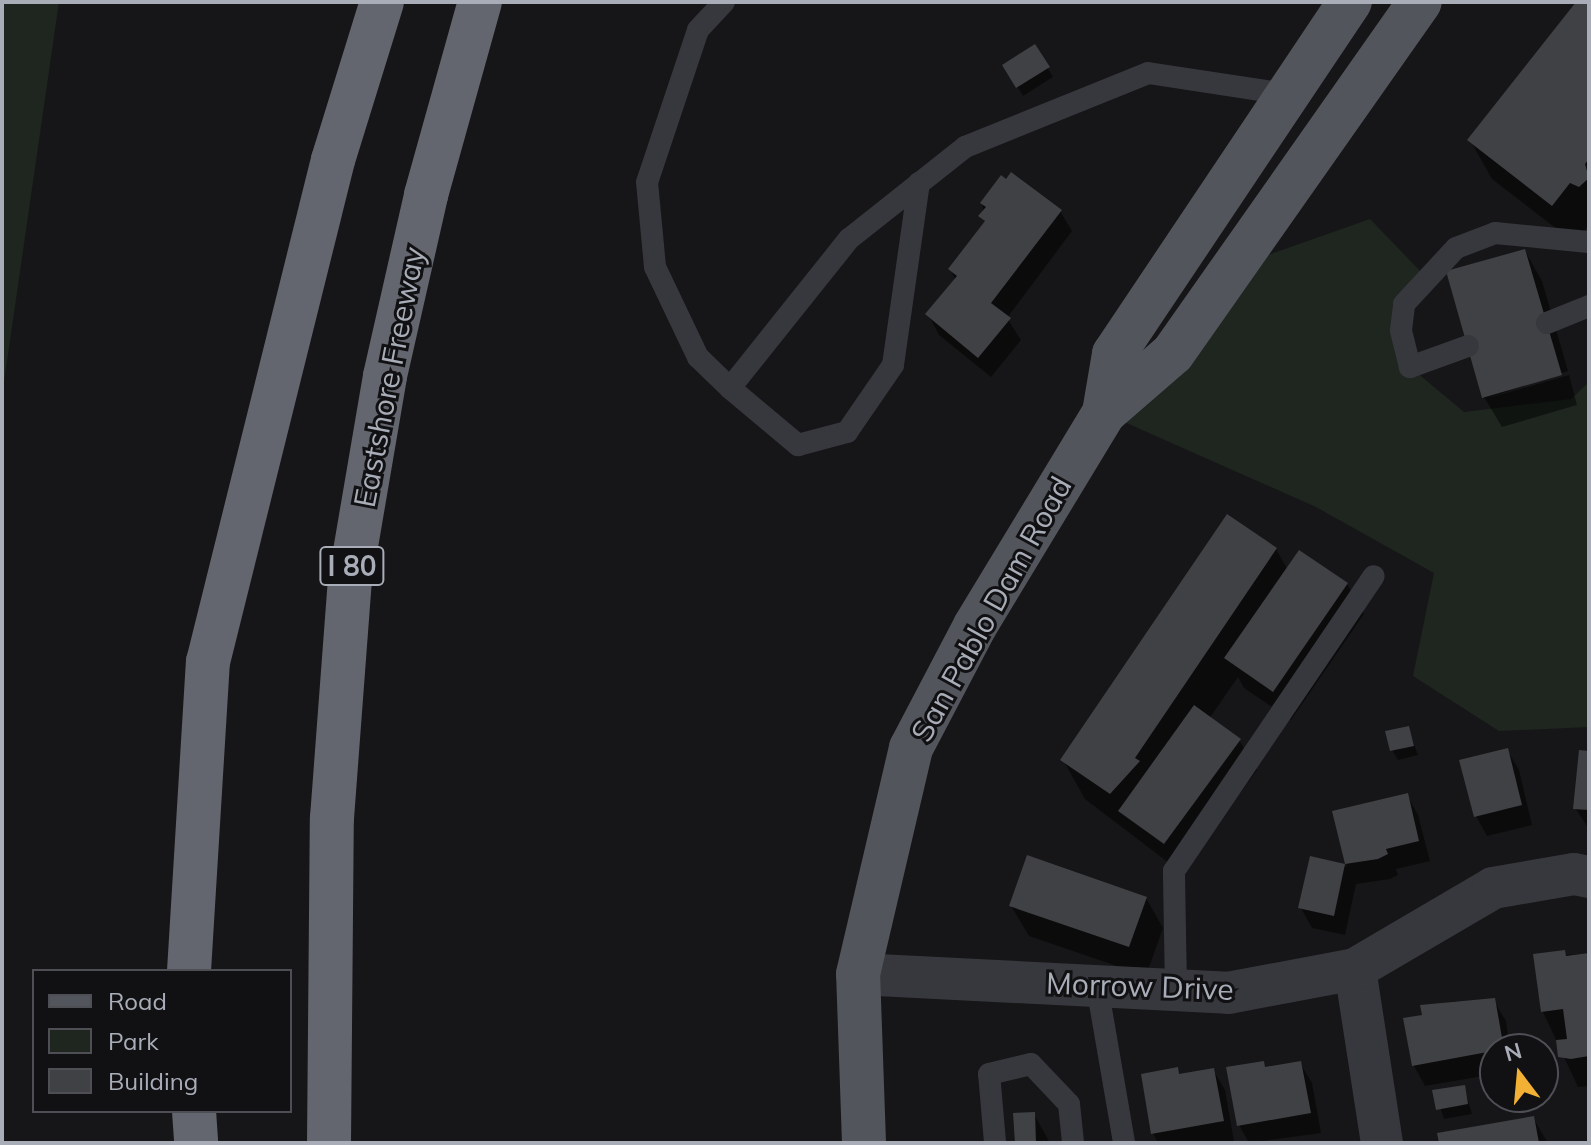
<!DOCTYPE html>
<style>
body{margin:0}
#map{position:relative;width:1591px;height:1145px;overflow:hidden;background:#161618;font-family:Mulish,sans-serif}
div>[style]{position:absolute}
.green>*{inset:0;background:#1e261f}
.shadow>*{inset:0;background:#0007}
.building>*{inset:0;background:#404145}
.service>*{height:22px;margin:-11px;padding:0 11px;transform-origin:11px;border-radius:11px;background:#37383d}
.minor>*{height:42px;margin:-21px;padding:0 21px;transform-origin:21px;border-radius:21px;background:#37383d}
.primary>*{height:44px;margin:-22px;padding:0 22px;transform-origin:22px;border-radius:22px;background:#53555c}
.motorway>*{height:44px;margin:-22px;padding:0 22px;transform-origin:22px;border-radius:22px;background:#63666e}
span{translate:-50% -50%;white-space:nowrap;text-align:center;line-height:1.15;-webkit-text-stroke:6px #111113;paint-order:stroke}
.shield-label span{padding:2px 6px;background:#111113;border:2px solid;border-radius:6px;-webkit-text-stroke-width:0}
.shield-label{font-size:28px;color:#a8adb8;font-weight:700}
.street-label{font-size:30px;color:#a8adb8}
.frame{position:absolute;inset:0;border:4px solid #a8adb8;pointer-events:none}
.legend{position:absolute;left:32px;top:969px;width:260px;height:144px;box-sizing:border-box;background:#111113;border:2px solid #4d4f55;margin:0;padding:10px 14px;list-style:none;font-size:24px;color:#a8adb8}
.legend li{display:flex;align-items:center;gap:16px;height:40px}
.legend b{width:40px;border:2px solid #4d4f55}
.north{position:absolute;left:1479px;top:1033px;width:80px;height:80px;box-sizing:border-box;background:#111113;border:2px solid #4d4f55;border-radius:50%;rotate:344deg;font-size:22px;font-weight:700;line-height:32px;text-align:center;color:#a8adb8}
.north::after{content:'';display:block;margin:auto;width:28px;height:36px;background:#f2b134;clip-path:polygon(50% 0,100% 100%,50% 72%,0 100%)}
</style>
<div id="map">
<div class="green">
<div style="clip-path:polygon(2px 2px,59px 2px,2px 396px)"></div>
<div style="clip-path:polygon(1370px 219px,1425px 276px,1404px 304px,1410px 367px,1464px 412px,1571px 399px,1589px 382px,1589px 727px,1499px 731px,1413px 676px,1434px 573px,1316px 507px,1104px 413px,1237px 266px)"></div>
</div>
<div class="shadow">
<div style="clip-path:polygon(1579px 2px,1589px 2px,1589px 225px,1575px 243px,1492px 179px,1470px 140px)"></div>
<div style="clip-path:polygon(1035px 47px,1053px 77px,1023px 96px,1005px 66px)"></div>
<div style="clip-path:polygon(982px 203px,1060px 211px,1072px 231px,1007px 318px,1021px 340px,991px 377px,939px 335px,928px 314px,956px 280px,950px 270px,985px 223px)"></div>
<div style="clip-path:polygon(1525px 251px,1542px 281px,1568px 371px,1489px 398px,1569px 375px,1577px 405px,1502px 427px,1484px 397px)"></div>
<div style="clip-path:polygon(1276px 549px,1288px 570px,1347px 584px,1364px 614px,1291px 720px,1244px 688px,1238px 677px,1209px 719px,1239px 740px,1257px 770px,1182px 873px,1085px 799px,1063px 760px)"></div>
<div style="clip-path:polygon(1408px 728px,1418px 755px,1398px 760px,1392px 750px)"></div>
<div style="clip-path:polygon(1507px 750px,1519px 770px,1532px 825px,1487px 836px,1476px 816px)"></div>
<div style="clip-path:polygon(1589px 753px,1589px 829px,1575px 808px)"></div>
<div style="clip-path:polygon(1407px 795px,1418px 815px,1430px 861px,1396px 869px,1398px 875px,1390px 879px,1356px 884px,1345px 935px,1312px 928px,1301px 908px,1312px 858px,1347px 867px,1334px 813px)"></div>
<div style="clip-path:polygon(1146px 898px,1163px 928px,1146px 976px,1029px 936px,1011px 906px)"></div>
<div style="clip-path:polygon(1589px 954px,1589px 1086px,1578px 1087px,1543px 1012px,1535px 956px)"></div>
<div style="clip-path:polygon(1456px 1001px,1459px 1007px,1494px 1001px,1506px 1021px,1510px 1049px,1495px 1049px,1495px 1074px,1425px 1086px,1414px 1066px,1406px 1020px,1424px 1017px,1422px 1007px)"></div>
<div style="clip-path:polygon(1263px 1063px,1266px 1069px,1300px 1063px,1312px 1083px,1321px 1133px,1249px 1143px,1239px 1125px)"></div>
<div style="clip-path:polygon(1213px 1070px,1225px 1090px,1234px 1141px,1158px 1143px,1153px 1133px,1180px 1076px)"></div>
<div style="clip-path:polygon(1464px 1087px,1472px 1114px,1444px 1119px,1435px 1092px)"></div>
<div style="clip-path:polygon(1034px 1114px,1050px 1143px,1008px 1143px,1017px 1142px)"></div>
<div style="clip-path:polygon(1533px 1118px,1548px 1143px,1441px 1143px)"></div>
</div>
<div class="building">
<div style="clip-path:polygon(1576px 2px,1589px 2px,1589px 159px,1585px 164px,1589px 178px,1579px 187px,1570px 183px,1552px 206px,1467px 140px)"></div>
<div style="clip-path:polygon(1035px 44px,1050px 67px,1016px 88px,1002px 65px)"></div>
<div style="clip-path:polygon(1011px 172px,1062px 210px,991px 303px,1011px 318px,978px 358px,925px 314px,957px 276px,948px 269px,985px 221px,978px 216px,986px 207px,980px 203px,1001px 175px,1006px 179px)"></div>
<div style="clip-path:polygon(1525px 249px,1562px 375px,1482px 398px,1446px 271px)"></div>
<div style="clip-path:polygon(1227px 514px,1277px 548px,1135px 758px,1140px 761px,1110px 794px,1060px 760px)"></div>
<div style="clip-path:polygon(1299px 550px,1348px 583px,1273px 692px,1224px 658px)"></div>
<div style="clip-path:polygon(1194px 705px,1241px 739px,1164px 844px,1118px 811px)"></div>
<div style="clip-path:polygon(1409px 726px,1414px 746px,1390px 751px,1385px 731px)"></div>
<div style="clip-path:polygon(1508px 748px,1522px 805px,1474px 817px,1459px 760px)"></div>
<div style="clip-path:polygon(1579px 750px,1589px 751px,1589px 810px,1573px 809px)"></div>
<div style="clip-path:polygon(1408px 793px,1419px 841px,1386px 849px,1388px 854px,1378px 859px,1345px 864px,1332px 811px)"></div>
<div style="clip-path:polygon(1027px 855px,1147px 897px,1129px 947px,1009px 906px)"></div>
<div style="clip-path:polygon(1310px 856px,1345px 864px,1334px 916px,1298px 908px)"></div>
<div style="clip-path:polygon(1565px 950px,1566px 956px,1589px 953px,1589px 1056px,1571px 1059px,1558px 1057px,1556px 1040px,1567px 1039px,1563px 1009px,1541px 1012px,1533px 954px)"></div>
<div style="clip-path:polygon(1495px 998px,1504px 1049px,1412px 1066px,1403px 1018px,1422px 1015px,1420px 1005px)"></div>
<div style="clip-path:polygon(1264px 1061px,1265px 1067px,1301px 1061px,1311px 1113px,1237px 1126px,1226px 1067px)"></div>
<div style="clip-path:polygon(1178px 1067px,1179px 1074px,1214px 1068px,1224px 1121px,1151px 1134px,1141px 1074px)"></div>
<div style="clip-path:polygon(1465px 1085px,1468px 1104px,1436px 1110px,1432px 1090px)"></div>
<div style="clip-path:polygon(1035px 1112px,1036px 1143px,1015px 1143px,1013px 1113px)"></div>
<div style="clip-path:polygon(1534px 1116px,1539px 1143px,1439px 1143px,1437px 1133px)"></div>
</div>
<div class="service">
<div style="left:724px;top:2px;width:38px;rotate:133deg"></div>
<div style="left:698px;top:30px;width:160px;rotate:108.5deg"></div>
<div style="left:647px;top:182px;width:85px;rotate:84.6deg"></div>
<div style="left:655px;top:267px;width:100px;rotate:64.5deg"></div>
<div style="left:698px;top:357px;width:45px;rotate:44.1deg"></div>
<div style="left:730px;top:388px;width:191px;rotate:-51.4deg"></div>
<div style="left:849px;top:239px;width:148px;rotate:-38.4deg"></div>
<div style="left:965px;top:147px;width:197px;rotate:-22deg"></div>
<div style="left:1148px;top:73px;width:140px;rotate:8.7deg"></div>
<div style="left:1547px;top:323px;width:45px;rotate:-22deg"></div>
<div style="left:1468px;top:346px;width:62px;rotate:160.1deg"></div>
<div style="left:1410px;top:367px;width:38px;rotate:-104deg"></div>
<div style="left:1401px;top:330px;width:26px;rotate:-83deg"></div>
<div style="left:1404px;top:304px;width:76px;rotate:-47.1deg"></div>
<div style="left:1456px;top:248px;width:42px;rotate:-21deg"></div>
<div style="left:1495px;top:233px;width:94px;rotate:5.5deg"></div>
<div style="left:730px;top:388px;width:89px;rotate:40deg"></div>
<div style="left:798px;top:445px;width:51px;rotate:-14.9deg"></div>
<div style="left:847px;top:432px;width:81px;rotate:-55.5deg"></div>
<div style="left:893px;top:365px;width:184px;rotate:-81.9deg"></div>
<div style="left:1097px;top:986px;width:159px;rotate:80.2deg"></div>
<div style="left:1176px;top:990px;width:119px;rotate:-91deg"></div>
<div style="left:1174px;top:871px;width:356px;rotate:-55.9deg"></div>
<div style="left:995px;top:1142px;width:68px;rotate:-95deg"></div>
<div style="left:989px;top:1074px;width:43px;rotate:-13.4deg"></div>
<div style="left:1031px;top:1064px;width:55px;rotate:46.5deg"></div>
<div style="left:1069px;top:1104px;width:39px;rotate:84deg"></div>
</div>
<div class="minor">
<div style="left:1355px;top:969px;width:176px;rotate:81.2deg"></div>
<div style="left:858px;top:974px;width:370px;rotate:2.9deg"></div>
<div style="left:1228px;top:993px;width:129px;rotate:-10.7deg"></div>
<div style="left:1355px;top:969px;width:160px;rotate:-30.4deg"></div>
<div style="left:1493px;top:888px;width:82px;rotate:-9.8deg"></div>
<div style="left:1574px;top:874px;width:15px;rotate:11deg"></div>
</div>
<div class="primary">
<div style="left:1104px;top:413px;width:60px;rotate:-80.4deg"></div>
<div style="left:1114px;top:354px;width:424px;rotate:-56.2deg"></div>
<div style="left:864px;top:1143px;width:169px;rotate:-92deg"></div>
<div style="left:858px;top:974px;width:232px;rotate:-76.8deg"></div>
<div style="left:911px;top:748px;width:138px;rotate:-62.3deg"></div>
<div style="left:975px;top:626px;width:249px;rotate:-58.8deg"></div>
<div style="left:1104px;top:413px;width:91px;rotate:-41deg"></div>
<div style="left:1173px;top:353px;width:429px;rotate:-54.9deg"></div>
</div>
<div class="motorway">
<div style="left:189px;top:971px;width:310px;rotate:-86.5deg"></div>
<div style="left:208px;top:662px;width:517px;rotate:-76.02deg"></div>
<div style="left:333px;top:160px;width:165px;rotate:-72.8deg"></div>
<div style="left:194px;top:1111px;width:32px;rotate:86deg"></div>
<div style="left:329px;top:1143px;width:325px;rotate:-89.5deg"></div>
<div style="left:332px;top:818px;width:238px;rotate:-85.7deg"></div>
<div style="left:350px;top:581px;width:208px;rotate:-80.3deg"></div>
<div style="left:385px;top:376px;width:186px;rotate:-77.2deg"></div>
<div style="left:426px;top:195px;width:200px;rotate:-74.4deg"></div>
</div>
<div class="shield-label">
<span style="left:352px;top:566px">I 80</span>
</div>
<div class="street-label">
<span style="left:389px;top:377px;rotate:-79deg">Eastshore Freeway</span>
<span style="left:991px;top:609px;rotate:-61deg">San Pablo Dam Road</span>
<span style="left:1140px;top:986px;rotate:2deg">Morrow Drive</span>
</div>
<div class="frame"></div>
<ul class="legend">
<li><b style="height:10px;background:#53555c"></b>Road</li>
<li><b style="height:22px;background:#1e261f"></b>Park</li>
<li><b style="height:22px;background:#404145"></b>Building</li>
</ul>
<div class="north">N</div>
</div>
